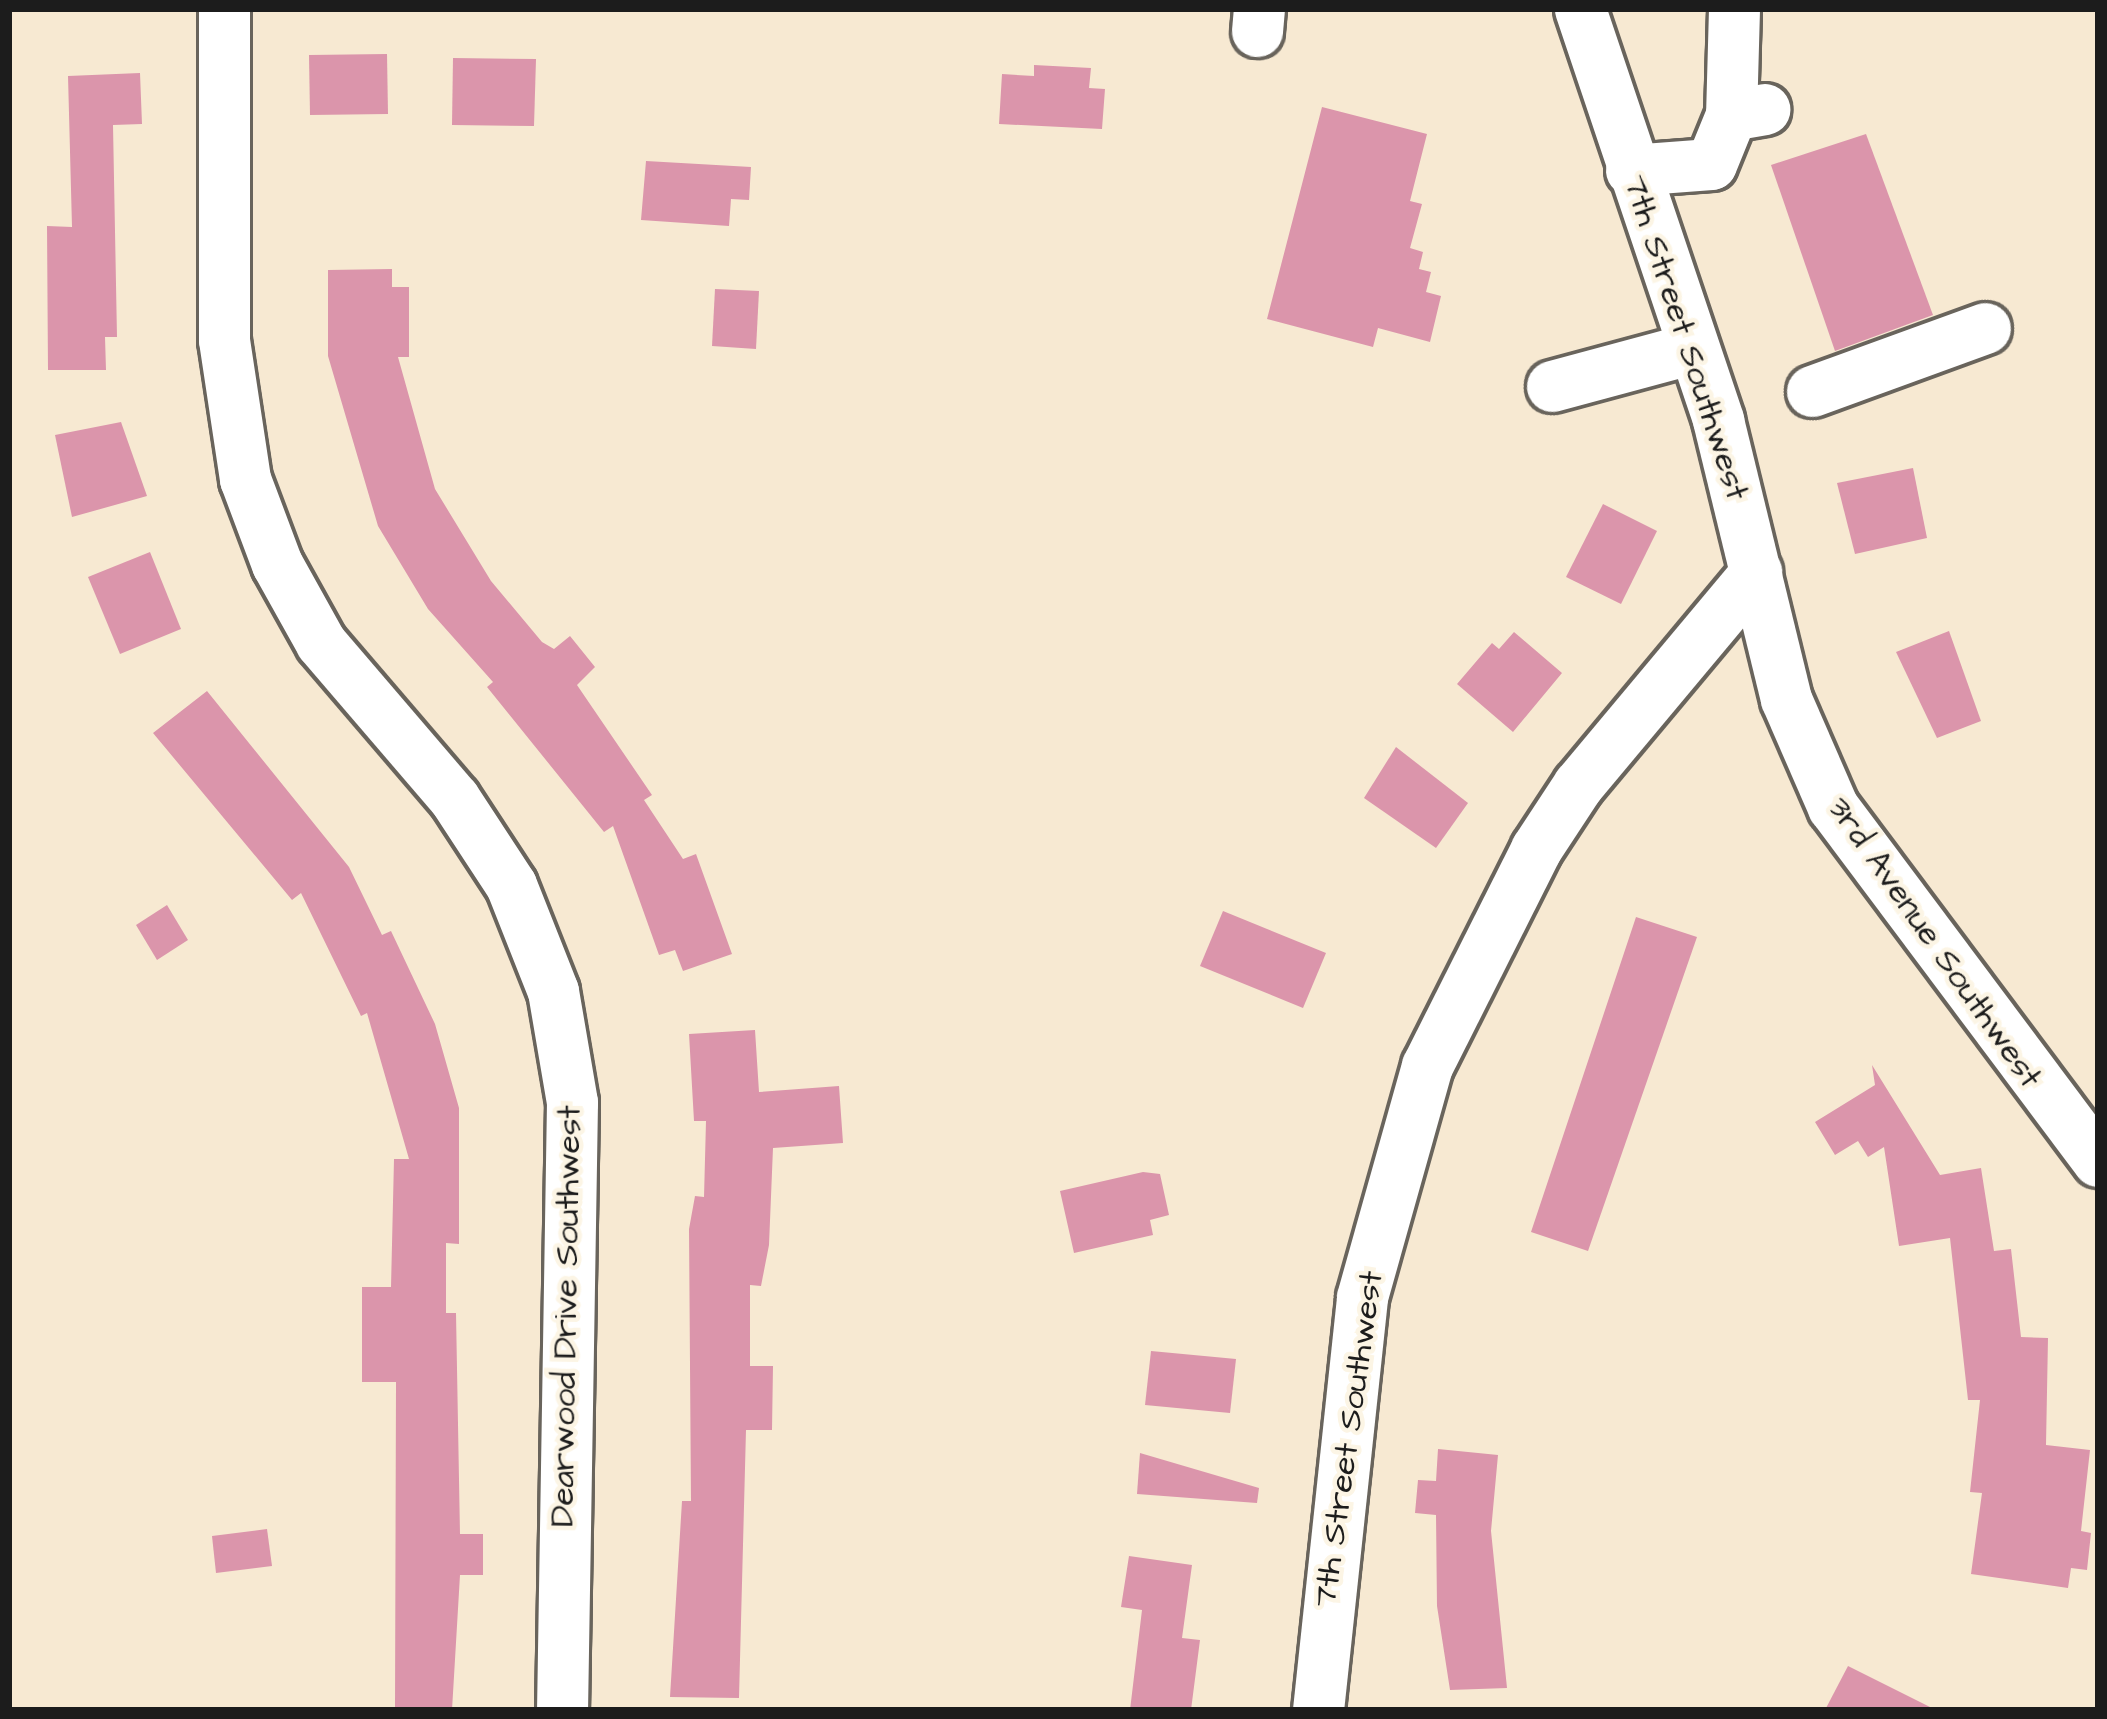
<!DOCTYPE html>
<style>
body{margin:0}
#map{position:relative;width:2107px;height:1719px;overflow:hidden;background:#f7e9d2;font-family:"Architects Daughter",sans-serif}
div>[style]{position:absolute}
.building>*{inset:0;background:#db95ab}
.roads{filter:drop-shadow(3px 0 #69645c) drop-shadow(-3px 0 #69645c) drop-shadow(0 3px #69645c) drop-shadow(0 -3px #69645c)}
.minor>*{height:51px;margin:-25.5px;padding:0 25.5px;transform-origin:25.5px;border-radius:25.5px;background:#fff}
span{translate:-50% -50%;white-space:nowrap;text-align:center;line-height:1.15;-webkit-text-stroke:9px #fcf5e5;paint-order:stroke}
.street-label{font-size:33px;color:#1c1c1c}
.frame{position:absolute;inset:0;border:12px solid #1c1c1c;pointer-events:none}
</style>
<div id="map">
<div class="building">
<div style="clip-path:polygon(387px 54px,388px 114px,310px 115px,309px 55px)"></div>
<div style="clip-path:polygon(453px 58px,536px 59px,534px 126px,452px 125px)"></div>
<div style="clip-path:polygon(1034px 65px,1091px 68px,1089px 88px,1105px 89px,1102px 129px,999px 124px,1002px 74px,1034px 76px)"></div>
<div style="clip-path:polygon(140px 73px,142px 124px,113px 125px,117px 337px,105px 337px,106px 370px,48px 370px,47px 226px,72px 227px,68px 76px)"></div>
<div style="clip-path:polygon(1322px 107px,1427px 134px,1410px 201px,1422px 204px,1410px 248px,1423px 252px,1419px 269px,1431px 272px,1426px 292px,1441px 296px,1430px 342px,1378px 328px,1373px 347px,1267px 319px)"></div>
<div style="clip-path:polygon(1866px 134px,1933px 315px,1835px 351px,1771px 165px)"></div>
<div style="clip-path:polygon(646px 161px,751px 167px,749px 200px,731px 199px,729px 226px,641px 220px)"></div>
<div style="clip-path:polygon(392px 269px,392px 287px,409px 287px,409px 357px,398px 357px,435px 489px,491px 581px,542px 642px,554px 649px,570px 636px,595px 667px,577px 685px,652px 795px,644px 800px,683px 859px,696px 854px,732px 954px,683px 971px,675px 950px,659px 955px,613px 826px,604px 832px,487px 687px,493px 682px,428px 609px,378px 526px,328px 356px,328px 270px)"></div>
<div style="clip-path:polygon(715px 289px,759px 291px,756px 349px,712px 346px)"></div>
<div style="clip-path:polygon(121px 422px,147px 496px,72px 517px,55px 435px)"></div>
<div style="clip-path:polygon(1913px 468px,1927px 538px,1855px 554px,1837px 483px)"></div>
<div style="clip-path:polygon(1603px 504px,1657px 531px,1621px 604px,1566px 577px)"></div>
<div style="clip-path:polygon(150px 552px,181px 629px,120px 654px,88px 577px)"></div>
<div style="clip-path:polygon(1949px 631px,1981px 721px,1937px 738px,1896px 652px)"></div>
<div style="clip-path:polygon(1514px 632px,1562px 673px,1513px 732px,1457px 684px,1492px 643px,1499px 649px)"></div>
<div style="clip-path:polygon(207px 691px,349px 867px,382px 935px,391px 931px,435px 1024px,459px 1108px,459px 1244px,446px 1243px,446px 1313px,456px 1313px,460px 1534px,483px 1534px,483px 1575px,460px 1575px,452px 1710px,395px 1710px,396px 1382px,362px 1382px,362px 1287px,391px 1287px,394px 1159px,409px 1159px,367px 1013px,361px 1016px,301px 893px,292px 900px,153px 733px)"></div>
<div style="clip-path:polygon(1396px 747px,1468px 803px,1436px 848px,1364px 798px)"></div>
<div style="clip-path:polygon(167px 905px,188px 940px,157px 960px,136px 925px)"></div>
<div style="clip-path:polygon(1223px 911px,1326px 953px,1303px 1008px,1200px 966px)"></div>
<div style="clip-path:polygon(1636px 917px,1697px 937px,1588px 1251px,1531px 1232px)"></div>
<div style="clip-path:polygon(755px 1030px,759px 1092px,839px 1086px,843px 1143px,773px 1148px,769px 1245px,761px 1286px,750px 1285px,750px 1366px,773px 1366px,772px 1430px,746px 1430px,739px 1698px,670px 1697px,682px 1501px,691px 1501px,689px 1229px,695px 1196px,704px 1197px,706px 1121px,694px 1121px,689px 1034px)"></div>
<div style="clip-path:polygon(1872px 1065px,1940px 1175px,1981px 1168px,1994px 1251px,2011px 1249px,2021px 1337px,2048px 1338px,2046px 1445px,2090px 1450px,2081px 1531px,2091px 1533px,2087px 1570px,2071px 1568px,2068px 1588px,1971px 1574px,1982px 1493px,1970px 1492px,1980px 1400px,1968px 1400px,1950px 1238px,1899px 1246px,1884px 1147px,1868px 1157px,1858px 1141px,1835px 1155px,1815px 1122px,1875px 1085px)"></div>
<div style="clip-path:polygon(1143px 1172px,1160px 1174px,1169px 1215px,1150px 1220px,1153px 1235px,1074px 1253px,1060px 1191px)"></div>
<div style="clip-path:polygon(1151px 1351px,1236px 1359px,1230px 1413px,1145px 1405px)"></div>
<div style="clip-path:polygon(1438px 1449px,1498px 1455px,1491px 1531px,1507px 1688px,1450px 1690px,1437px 1606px,1436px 1515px,1415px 1513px,1418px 1480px,1436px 1481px)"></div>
<div style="clip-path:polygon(1140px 1453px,1259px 1488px,1257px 1503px,1137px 1494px)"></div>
<div style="clip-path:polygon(267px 1529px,272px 1566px,216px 1573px,212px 1536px)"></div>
<div style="clip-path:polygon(1129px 1556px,1192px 1565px,1182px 1638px,1200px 1640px,1191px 1710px,1130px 1710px,1142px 1610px,1121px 1607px)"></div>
<div style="clip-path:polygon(1848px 1666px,1936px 1710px,1825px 1710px)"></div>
</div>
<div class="roads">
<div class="minor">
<div style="left:224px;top:9px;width:331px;rotate:90deg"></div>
<div style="left:224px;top:340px;width:141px;rotate:81.4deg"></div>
<div style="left:245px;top:479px;width:91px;rotate:69.4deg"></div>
<div style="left:277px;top:564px;width:90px;rotate:60.9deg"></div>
<div style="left:321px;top:643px;width:204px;rotate:49.4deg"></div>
<div style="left:454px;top:798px;width:104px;rotate:56.8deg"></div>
<div style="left:511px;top:885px;width:114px;rotate:68.4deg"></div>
<div style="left:553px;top:991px;width:113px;rotate:80.3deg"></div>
<div style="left:572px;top:1102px;width:608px;rotate:90.94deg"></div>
<div style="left:1580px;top:9px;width:434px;rotate:71.4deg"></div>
<div style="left:1718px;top:420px;width:287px;rotate:76.3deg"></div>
<div style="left:1786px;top:699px;width:118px;rotate:66.5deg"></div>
<div style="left:1833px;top:807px;width:442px;rotate:53.2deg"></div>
<div style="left:1734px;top:9px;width:106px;rotate:91.6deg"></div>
<div style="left:1731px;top:115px;width:34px;rotate:-10deg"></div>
<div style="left:1257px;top:31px;width:22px;rotate:-85deg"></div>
<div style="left:1631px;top:170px;width:80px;rotate:-4.3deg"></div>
<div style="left:1711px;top:164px;width:53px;rotate:-67.8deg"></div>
<div style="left:1552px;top:386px;width:146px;rotate:-15.1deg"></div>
<div style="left:1812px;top:391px;width:184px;rotate:-20deg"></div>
<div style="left:1318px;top:1710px;width:415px;rotate:-83.9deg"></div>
<div style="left:1362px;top:1297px;width:240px;rotate:-74.3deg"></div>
<div style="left:1427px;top:1066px;width:243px;rotate:-63.3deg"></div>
<div style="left:1536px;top:849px;width:77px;rotate:-56.7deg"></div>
<div style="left:1578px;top:785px;width:278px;rotate:-50.1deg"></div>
</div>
</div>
<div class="street-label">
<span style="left:1685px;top:338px;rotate:72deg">7th Street Southwest</span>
<span style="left:1934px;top:943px;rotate:55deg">3rd Avenue Southwest</span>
<span style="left:567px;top:1316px;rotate:-89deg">Dearwood Drive Southwest</span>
<span style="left:1349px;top:1439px;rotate:-82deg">7th Street Southwest</span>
</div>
<div class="frame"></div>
</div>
